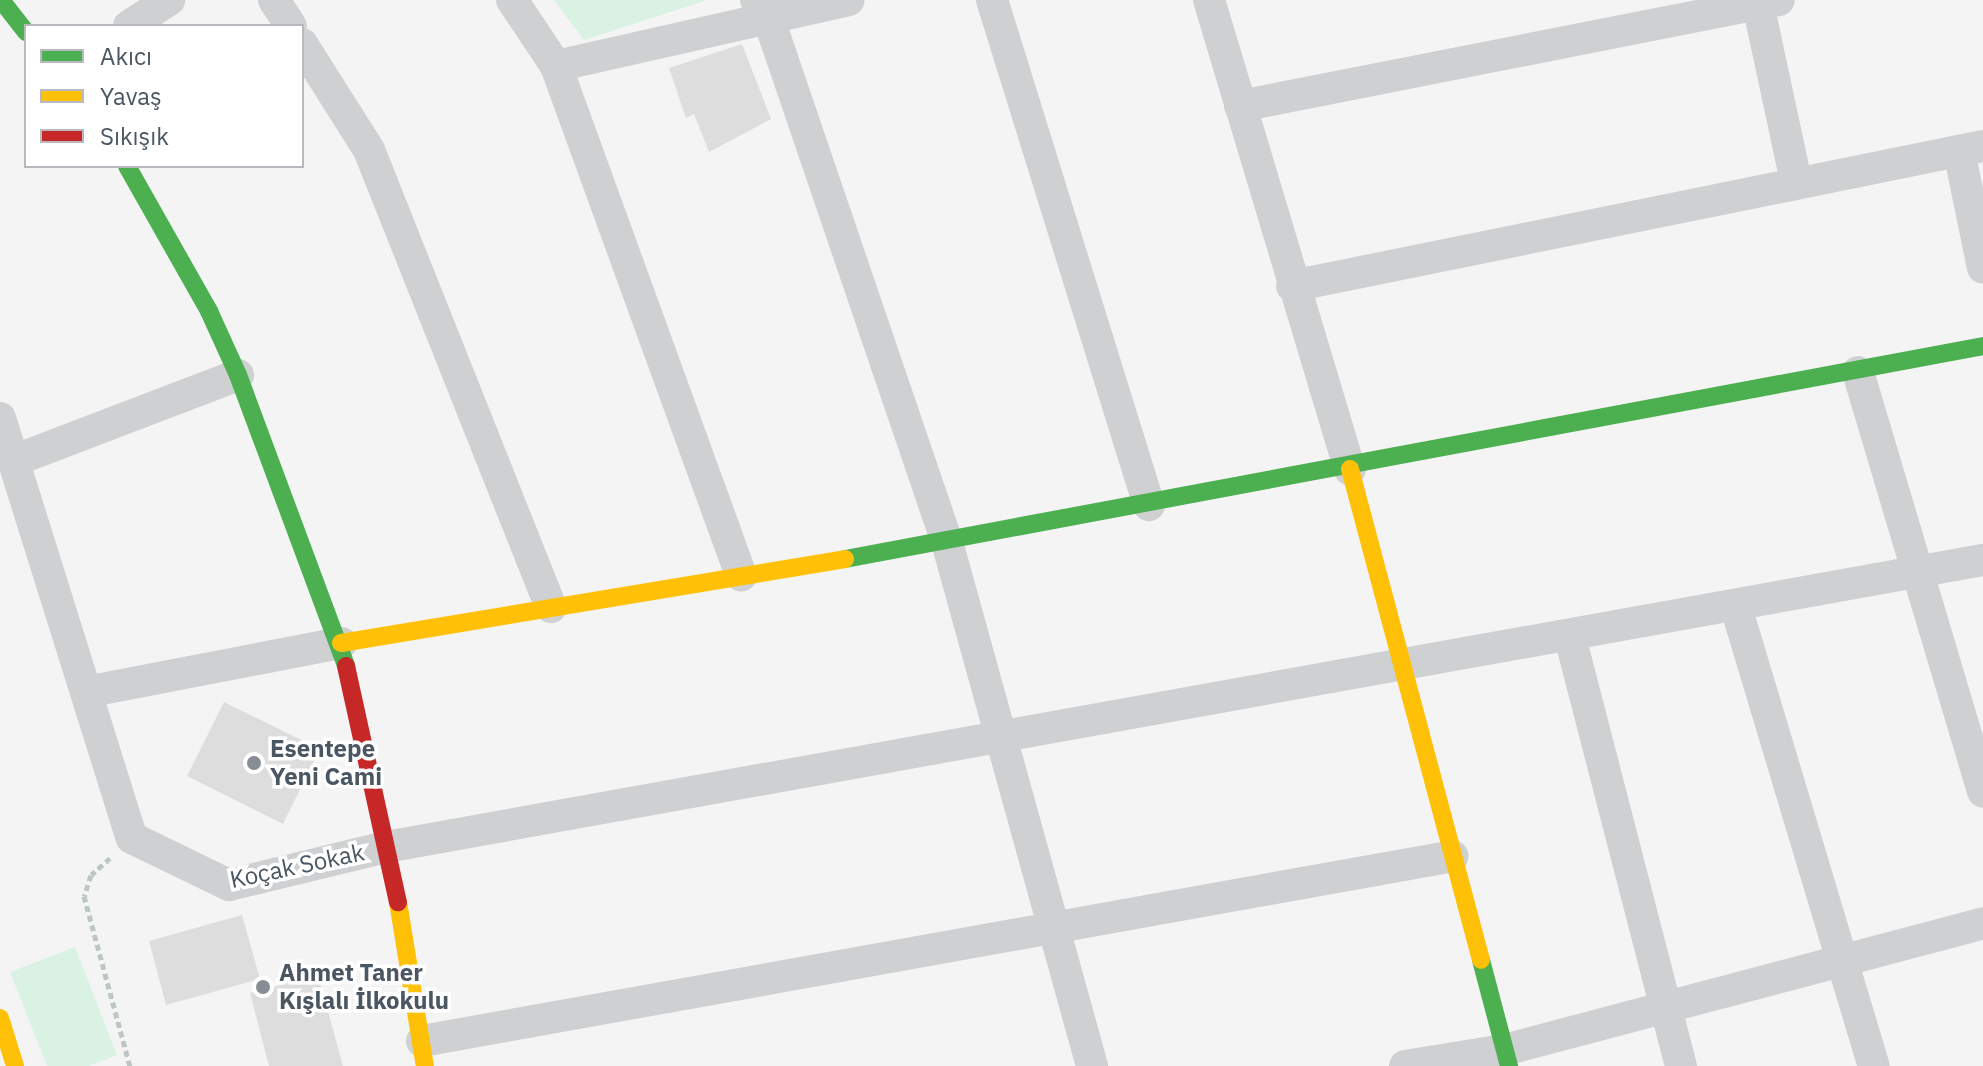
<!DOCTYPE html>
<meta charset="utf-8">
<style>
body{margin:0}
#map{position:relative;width:1983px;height:1066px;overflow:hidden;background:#f4f4f4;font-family:"IBM Plex Sans",sans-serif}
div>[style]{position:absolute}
.green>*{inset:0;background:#d9f2e3}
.building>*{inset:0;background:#ddddde}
.path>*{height:5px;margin-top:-2.5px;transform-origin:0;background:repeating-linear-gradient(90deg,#bcc7c4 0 6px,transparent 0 10px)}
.street>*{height:32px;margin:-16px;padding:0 16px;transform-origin:16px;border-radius:16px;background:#ced0d2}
.fast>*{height:18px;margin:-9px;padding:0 9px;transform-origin:9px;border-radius:9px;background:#4caf50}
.slow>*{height:18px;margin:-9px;padding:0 9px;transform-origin:9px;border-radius:9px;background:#ffc107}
.jam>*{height:18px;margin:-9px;padding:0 9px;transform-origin:9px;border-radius:9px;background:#c62828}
.dots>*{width:22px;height:22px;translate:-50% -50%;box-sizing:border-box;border:4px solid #fff;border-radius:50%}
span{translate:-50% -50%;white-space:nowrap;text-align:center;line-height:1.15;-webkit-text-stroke:7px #fff;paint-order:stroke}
.poi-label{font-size:24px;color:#4a5661;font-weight:700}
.left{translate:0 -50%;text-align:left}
.street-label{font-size:24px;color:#4a5661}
.legend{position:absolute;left:24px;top:24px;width:280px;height:144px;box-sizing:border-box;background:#fff;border:2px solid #b7bbc0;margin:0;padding:10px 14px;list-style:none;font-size:24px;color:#4a5661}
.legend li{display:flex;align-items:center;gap:16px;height:40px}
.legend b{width:40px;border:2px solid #b7bbc0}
</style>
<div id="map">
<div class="green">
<div style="clip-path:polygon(554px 0,707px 0,584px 40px)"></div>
<div style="clip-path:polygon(75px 947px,117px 1055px,89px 1066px,47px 1066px,10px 972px)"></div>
</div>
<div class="building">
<div style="clip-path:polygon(742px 44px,771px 119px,709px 152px,694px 114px,686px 118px,669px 68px)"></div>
<div style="clip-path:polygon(224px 702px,320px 749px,283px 824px,187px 776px)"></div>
<div style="clip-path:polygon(242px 915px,260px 979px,166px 1005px,149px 941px)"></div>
<div style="clip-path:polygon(318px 975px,343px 1066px,269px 1066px,250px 993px)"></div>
</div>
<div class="path">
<div style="left:110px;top:858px;width:25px;rotate:138deg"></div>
<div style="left:91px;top:875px;width:22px;rotate:108deg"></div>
<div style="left:84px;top:896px;width:176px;rotate:74.9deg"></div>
</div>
<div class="street">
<div style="left:274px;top:0;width:31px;rotate:57deg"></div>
<div style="left:512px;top:0;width:79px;rotate:56.3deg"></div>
<div style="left:556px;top:66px;width:542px;rotate:70.03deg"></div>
<div style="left:756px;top:0;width:24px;rotate:57deg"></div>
<div style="left:769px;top:20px;width:552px;rotate:71.17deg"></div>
<div style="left:947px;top:542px;width:544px;rotate:74.53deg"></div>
<div style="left:992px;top:0;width:529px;rotate:72.73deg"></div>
<div style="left:1209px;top:0;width:490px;rotate:73.3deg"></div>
<div style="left:1758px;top:4px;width:182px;rotate:77.9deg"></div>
<div style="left:129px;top:26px;width:48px;rotate:-33deg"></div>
<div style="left:302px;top:44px;width:125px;rotate:57.7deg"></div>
<div style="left:369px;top:150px;width:492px;rotate:68.3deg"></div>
<div style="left:556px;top:66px;width:300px;rotate:-12.7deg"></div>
<div style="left:1240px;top:106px;width:549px;rotate:-11.13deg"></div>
<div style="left:1959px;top:151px;width:119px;rotate:78.4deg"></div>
<div style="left:1292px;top:286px;width:705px;rotate:-11.45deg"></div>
<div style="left:1858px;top:372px;width:438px;rotate:73.4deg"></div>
<div style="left:0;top:418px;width:440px;rotate:72.6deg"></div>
<div style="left:132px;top:838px;width:108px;rotate:25.9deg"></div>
<div style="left:229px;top:885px;width:162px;rotate:-13.6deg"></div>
<div style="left:386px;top:847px;width:1623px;rotate:-10.19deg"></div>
<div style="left:13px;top:461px;width:241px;rotate:-20.9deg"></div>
<div style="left:1736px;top:607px;width:479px;rotate:73.3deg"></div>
<div style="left:1570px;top:637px;width:443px;rotate:75.5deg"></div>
<div style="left:86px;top:692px;width:260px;rotate:-10.9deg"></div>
<div style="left:422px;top:1041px;width:1047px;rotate:-10.17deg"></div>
<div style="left:1405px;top:1066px;width:100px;rotate:-9.2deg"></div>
<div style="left:1504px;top:1050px;width:496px;rotate:-14.8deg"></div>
</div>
<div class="fast">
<div style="left:1px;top:0;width:41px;rotate:52deg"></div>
<div style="left:127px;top:166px;width:167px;rotate:60.5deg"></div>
<div style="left:209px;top:311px;width:70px;rotate:65.6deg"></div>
<div style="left:238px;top:375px;width:310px;rotate:69.6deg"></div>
<div style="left:845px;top:559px;width:1158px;rotate:-10.6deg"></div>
<div style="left:1481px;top:960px;width:110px;rotate:75.2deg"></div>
</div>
<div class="slow">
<div style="left:1350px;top:469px;width:508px;rotate:75.06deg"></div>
<div style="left:341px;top:643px;width:511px;rotate:-9.46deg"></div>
<div style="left:398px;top:902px;width:166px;rotate:80.7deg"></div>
<div style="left:0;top:1018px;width:50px;rotate:72.6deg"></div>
</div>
<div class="jam">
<div style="left:346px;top:666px;width:242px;rotate:77.6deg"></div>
</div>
<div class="dots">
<div style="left:254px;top:763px;background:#868d94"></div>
<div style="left:263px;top:987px;background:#868d94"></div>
</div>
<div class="poi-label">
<span class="left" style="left:270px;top:763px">Esentepe<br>Yeni Cami</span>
<span class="left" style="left:279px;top:987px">Ahmet Taner<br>Kışlalı İlkokulu</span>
</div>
<div class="street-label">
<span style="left:297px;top:866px;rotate:-12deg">Koçak Sokak</span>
</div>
<ul class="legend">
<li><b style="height:10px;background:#4caf50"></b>Akıcı</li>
<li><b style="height:10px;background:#ffc107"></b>Yavaş</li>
<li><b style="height:10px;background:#c62828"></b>Sıkışık</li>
</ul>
</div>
